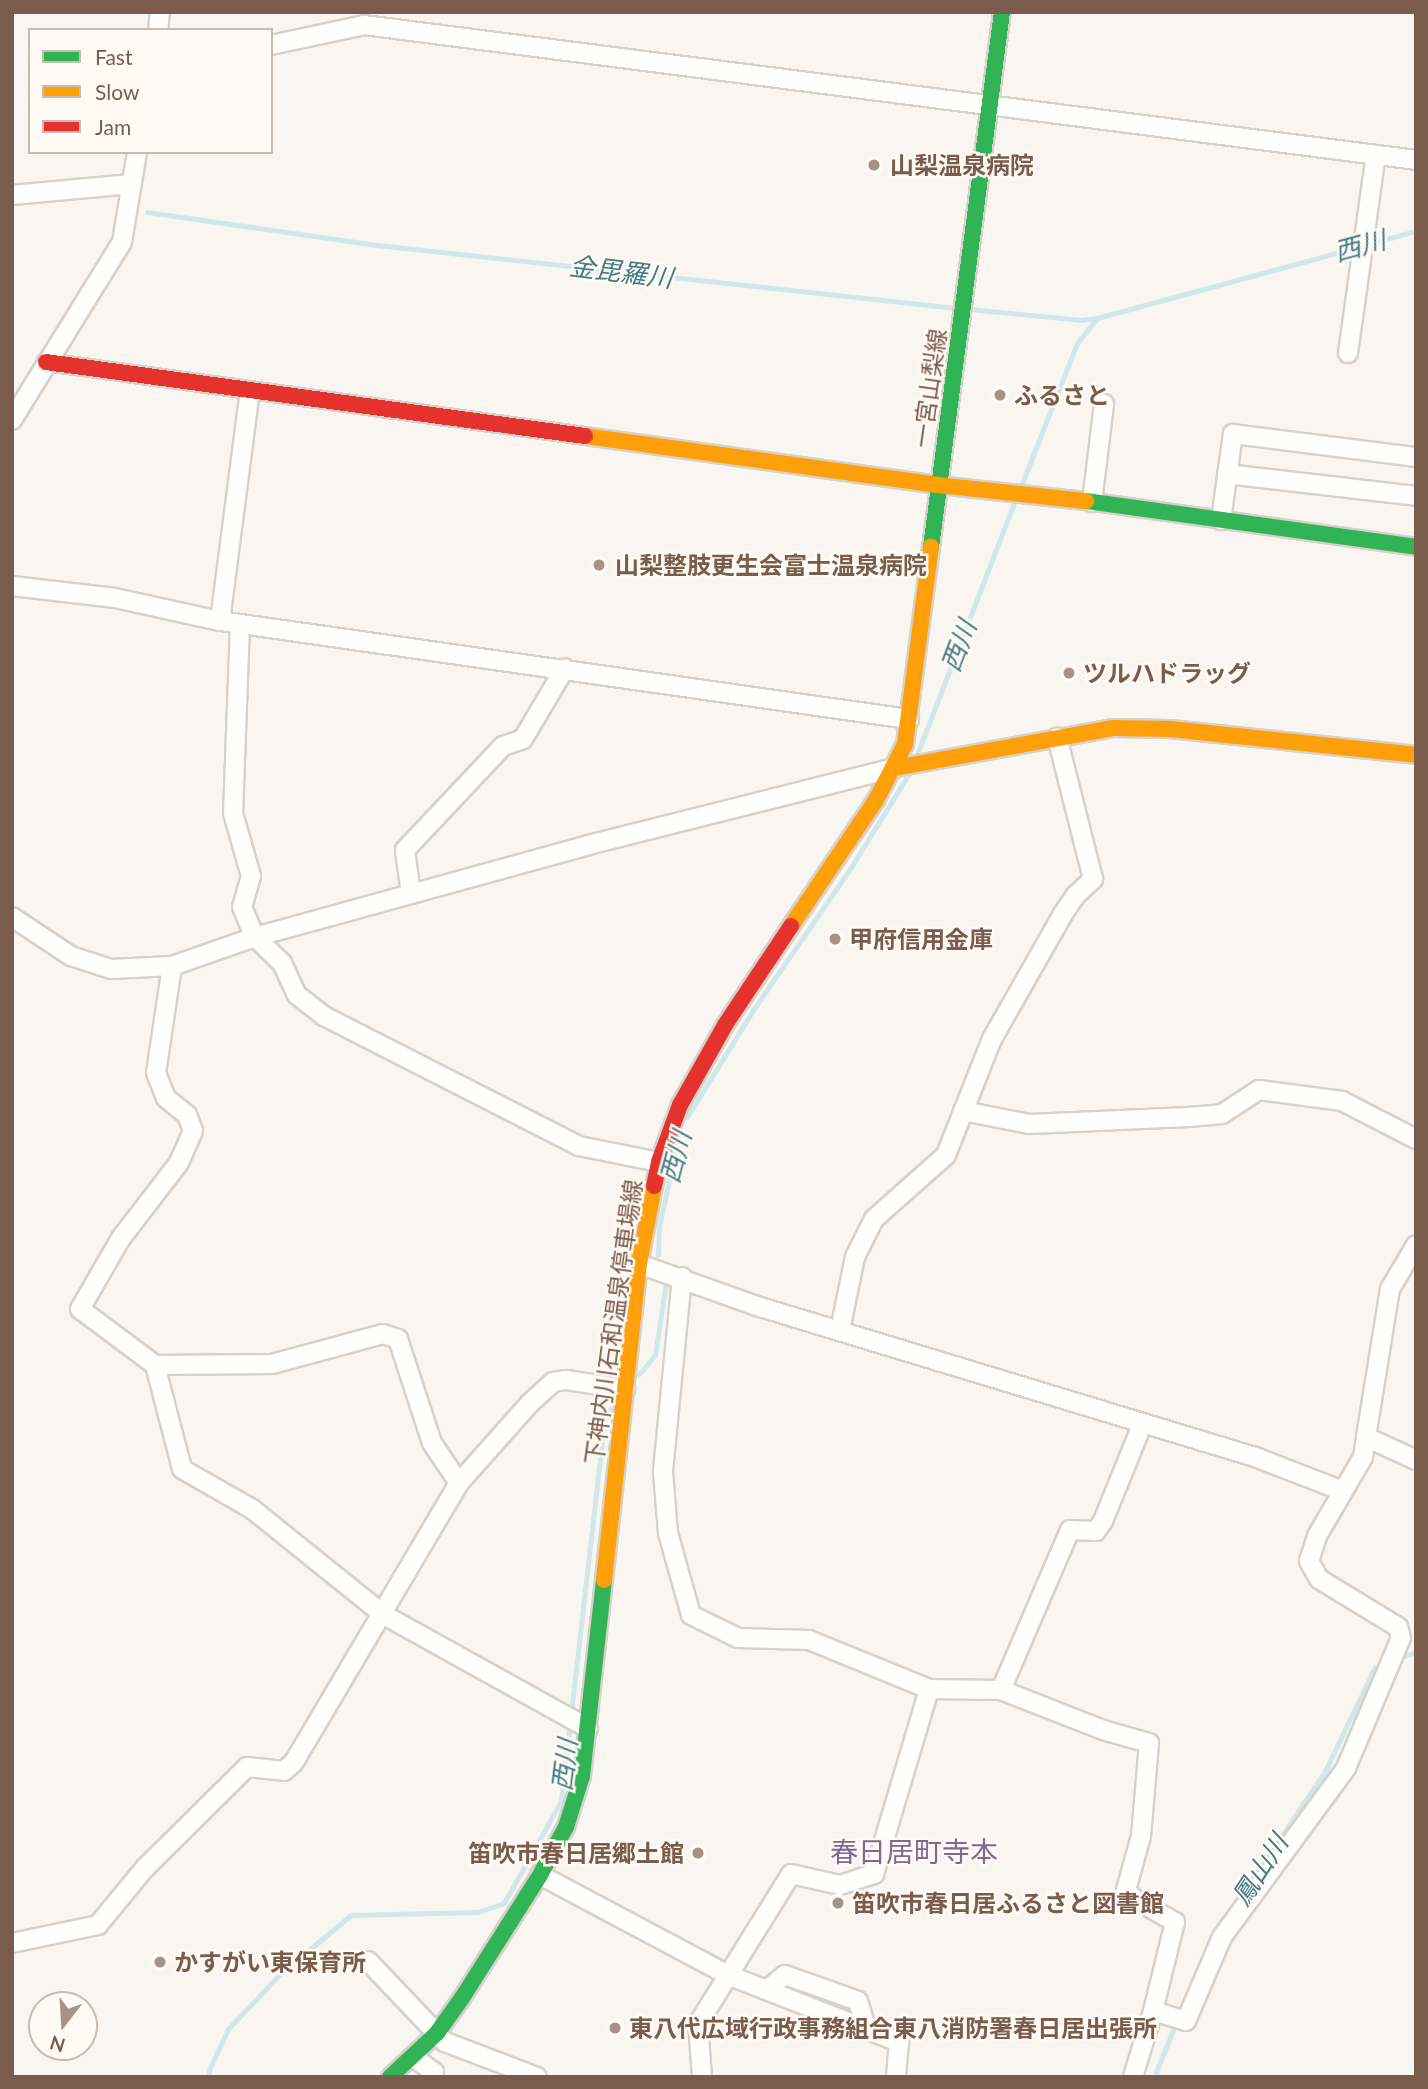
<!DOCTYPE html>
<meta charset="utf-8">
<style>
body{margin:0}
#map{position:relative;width:1428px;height:2089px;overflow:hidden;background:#f9f5f0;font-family:Lato,"Noto Sans JP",sans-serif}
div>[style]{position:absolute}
.stream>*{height:5px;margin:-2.5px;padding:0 2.5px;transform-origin:2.5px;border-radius:2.5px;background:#d0e8ea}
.roads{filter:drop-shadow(2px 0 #d7d1cb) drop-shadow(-2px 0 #d7d1cb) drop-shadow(0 2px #d7d1cb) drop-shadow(0 -2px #d7d1cb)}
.street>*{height:18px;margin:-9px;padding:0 9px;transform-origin:9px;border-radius:9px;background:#fefefd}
.fast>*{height:16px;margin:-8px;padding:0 8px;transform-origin:8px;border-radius:8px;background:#30b455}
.slow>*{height:16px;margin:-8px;padding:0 8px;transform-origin:8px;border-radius:8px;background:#ff9f0a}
.jam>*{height:16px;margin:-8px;padding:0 8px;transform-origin:8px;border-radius:8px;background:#e5322d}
.dots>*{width:19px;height:19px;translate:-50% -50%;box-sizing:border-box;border:4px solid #fffaf3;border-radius:50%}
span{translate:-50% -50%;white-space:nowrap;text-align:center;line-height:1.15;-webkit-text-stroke:5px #fffaf3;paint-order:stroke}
.poi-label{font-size:24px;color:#7a5c4d;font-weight:700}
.left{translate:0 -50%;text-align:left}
.right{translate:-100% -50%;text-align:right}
.street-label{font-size:24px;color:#7a5c4d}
.water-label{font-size:26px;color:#437c86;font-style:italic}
.quarter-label{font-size:28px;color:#846695}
.frame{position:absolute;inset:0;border:14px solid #7a5c4d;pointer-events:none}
.legend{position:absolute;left:28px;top:28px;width:245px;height:126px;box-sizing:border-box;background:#fffaf3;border:2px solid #cabbb1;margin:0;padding:9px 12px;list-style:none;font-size:21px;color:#7a5c4d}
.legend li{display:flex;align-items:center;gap:14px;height:35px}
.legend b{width:35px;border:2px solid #cabbb1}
.north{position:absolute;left:28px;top:1991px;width:70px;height:70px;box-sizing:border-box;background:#fffaf3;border:2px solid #cabbb1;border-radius:50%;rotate:197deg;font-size:19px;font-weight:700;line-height:28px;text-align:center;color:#7a5c4d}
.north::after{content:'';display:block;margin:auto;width:24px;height:32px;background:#a69286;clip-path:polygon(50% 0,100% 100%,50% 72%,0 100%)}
</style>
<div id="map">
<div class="stream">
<div style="left:147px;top:212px;width:223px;rotate:8.2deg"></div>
<div style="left:368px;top:244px;width:591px;rotate:6.21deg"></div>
<div style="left:1368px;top:244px;width:50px;rotate:-15.2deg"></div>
<div style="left:93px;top:272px;width:38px;rotate:-60deg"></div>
<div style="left:969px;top:309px;width:113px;rotate:5.6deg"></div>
<div style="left:1081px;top:320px;width:16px;rotate:-7deg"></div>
<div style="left:1097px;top:318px;width:271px;rotate:-15.2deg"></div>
<div style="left:1021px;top:486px;width:154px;rotate:-68.6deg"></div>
<div style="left:1077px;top:343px;width:32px;rotate:-51deg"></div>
<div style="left:916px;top:757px;width:278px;rotate:-68.9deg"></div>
<div style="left:687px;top:1117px;width:126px;rotate:-58.3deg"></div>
<div style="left:753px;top:1010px;width:171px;rotate:-55.5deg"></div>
<div style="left:850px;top:869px;width:114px;rotate:-58.3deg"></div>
<div style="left:658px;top:1255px;width:28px;rotate:-88deg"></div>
<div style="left:659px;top:1227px;width:77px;rotate:-78deg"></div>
<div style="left:639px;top:1374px;width:25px;rotate:-50deg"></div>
<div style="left:655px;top:1355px;width:74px;rotate:-81.4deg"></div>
<div style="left:1404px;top:1656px;width:13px;rotate:-18deg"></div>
<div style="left:1231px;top:1911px;width:169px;rotate:-56.1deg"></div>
<div style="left:1325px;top:1771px;width:115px;rotate:-64.3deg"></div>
<div style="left:209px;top:2077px;width:7px;rotate:-90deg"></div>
<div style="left:209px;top:2070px;width:45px;rotate:-65.1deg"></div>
<div style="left:228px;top:2029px;width:77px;rotate:-46.6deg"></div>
<div style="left:281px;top:1973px;width:91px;rotate:-39.6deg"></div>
<div style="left:351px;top:1915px;width:127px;rotate:-1.4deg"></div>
<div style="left:478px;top:1912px;width:28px;rotate:-19deg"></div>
<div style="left:504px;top:1903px;width:117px;rotate:-60.8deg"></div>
<div style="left:561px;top:1801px;width:388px;rotate:-83.5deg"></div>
<div style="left:605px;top:1415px;width:8px;rotate:-50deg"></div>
<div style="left:1157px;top:2077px;width:5px;rotate:-101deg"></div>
<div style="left:1156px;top:2072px;width:87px;rotate:-67.8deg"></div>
</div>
<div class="roads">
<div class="street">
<div style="left:158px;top:30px;width:18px;rotate:-84deg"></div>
<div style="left:271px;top:45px;width:95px;rotate:-12.1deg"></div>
<div style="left:364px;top:25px;width:1061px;rotate:7.31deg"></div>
<div style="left:12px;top:195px;width:120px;rotate:-5.3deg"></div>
<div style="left:1348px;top:353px;width:200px;rotate:-82deg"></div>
<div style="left:12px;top:420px;width:209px;rotate:-58.3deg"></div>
<div style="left:122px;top:242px;width:91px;rotate:-80.5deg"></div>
<div style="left:1227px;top:474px;width:190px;rotate:6.6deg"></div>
<div style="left:1092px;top:502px;width:99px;rotate:-83deg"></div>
<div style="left:1221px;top:520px;width:87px;rotate:-82.1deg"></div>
<div style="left:1233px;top:434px;width:184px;rotate:7.2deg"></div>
<div style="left:12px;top:586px;width:104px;rotate:6.6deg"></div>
<div style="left:115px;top:598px;width:107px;rotate:12.4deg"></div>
<div style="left:220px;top:621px;width:696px;rotate:8.1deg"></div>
<div style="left:220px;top:621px;width:232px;rotate:-82.6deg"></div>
<div style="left:240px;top:624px;width:189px;rotate:92.1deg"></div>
<div style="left:233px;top:813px;width:66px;rotate:74.1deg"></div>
<div style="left:251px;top:876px;width:32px;rotate:106deg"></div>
<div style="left:242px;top:907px;width:33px;rotate:67deg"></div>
<div style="left:255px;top:937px;width:37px;rotate:44deg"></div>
<div style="left:282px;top:963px;width:35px;rotate:65deg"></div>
<div style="left:297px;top:995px;width:34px;rotate:38deg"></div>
<div style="left:324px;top:1016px;width:286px;rotate:27deg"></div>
<div style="left:579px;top:1146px;width:82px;rotate:11.3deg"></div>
<div style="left:411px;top:894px;width:44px;rotate:-97.8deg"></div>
<div style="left:405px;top:850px;width:143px;rotate:-46.7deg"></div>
<div style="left:503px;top:746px;width:21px;rotate:-19deg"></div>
<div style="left:523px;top:739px;width:82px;rotate:-59.4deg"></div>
<div style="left:12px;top:917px;width:71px;rotate:33.5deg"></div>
<div style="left:71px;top:956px;width:42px;rotate:18deg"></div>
<div style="left:111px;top:969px;width:61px;rotate:-2.8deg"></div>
<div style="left:172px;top:966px;width:88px;rotate:-19.3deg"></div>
<div style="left:255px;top:937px;width:345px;rotate:-15.4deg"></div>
<div style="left:588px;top:845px;width:317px;rotate:-14.1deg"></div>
<div style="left:172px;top:966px;width:108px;rotate:98.5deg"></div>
<div style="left:156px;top:1073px;width:27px;rotate:68deg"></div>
<div style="left:166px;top:1098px;width:27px;rotate:39deg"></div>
<div style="left:187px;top:1115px;width:17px;rotate:69deg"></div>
<div style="left:193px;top:1131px;width:36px;rotate:114deg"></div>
<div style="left:178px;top:1164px;width:93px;rotate:127.6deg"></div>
<div style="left:121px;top:1238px;width:82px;rotate:120deg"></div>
<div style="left:80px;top:1309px;width:94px;rotate:36.7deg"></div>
<div style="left:155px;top:1365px;width:117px;rotate:-0.5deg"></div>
<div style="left:272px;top:1364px;width:115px;rotate:-15.1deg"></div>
<div style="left:383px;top:1334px;width:16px;rotate:18deg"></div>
<div style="left:398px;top:1339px;width:109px;rotate:71.9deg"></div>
<div style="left:432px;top:1443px;width:48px;rotate:56deg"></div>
<div style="left:963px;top:1111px;width:67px;rotate:11.1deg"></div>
<div style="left:1029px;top:1124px;width:160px;rotate:-2.5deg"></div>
<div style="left:1189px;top:1117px;width:33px;rotate:-5deg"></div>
<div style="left:1222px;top:1114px;width:44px;rotate:-33deg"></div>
<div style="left:1259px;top:1090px;width:84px;rotate:7.5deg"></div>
<div style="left:1342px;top:1101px;width:83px;rotate:27.2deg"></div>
<div style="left:639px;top:1264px;width:128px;rotate:19.6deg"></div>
<div style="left:760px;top:1307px;width:517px;rotate:16.86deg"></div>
<div style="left:1255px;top:1457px;width:94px;rotate:21.1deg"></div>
<div style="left:682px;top:1277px;width:196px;rotate:95.6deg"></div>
<div style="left:663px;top:1472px;width:61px;rotate:85.3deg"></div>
<div style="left:668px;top:1533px;width:85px;rotate:74.3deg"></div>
<div style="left:691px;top:1615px;width:52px;rotate:26.1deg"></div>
<div style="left:738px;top:1638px;width:71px;rotate:1.6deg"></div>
<div style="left:809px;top:1640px;width:130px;rotate:22.2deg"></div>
<div style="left:929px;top:1689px;width:72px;rotate:0.8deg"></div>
<div style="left:1001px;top:1690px;width:110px;rotate:21.4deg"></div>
<div style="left:1103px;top:1730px;width:48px;rotate:15.8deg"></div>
<div style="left:1149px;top:1743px;width:93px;rotate:94.9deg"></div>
<div style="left:1141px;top:1836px;width:56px;rotate:105.5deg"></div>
<div style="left:1126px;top:1890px;width:12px;rotate:48deg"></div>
<div style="left:1134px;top:1899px;width:47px;rotate:29.3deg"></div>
<div style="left:1175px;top:1922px;width:92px;rotate:103.9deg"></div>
<div style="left:1153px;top:2011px;width:69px;rotate:106.9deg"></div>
<div style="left:840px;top:1330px;width:75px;rotate:-78.4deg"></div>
<div style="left:855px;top:1257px;width:42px;rotate:-63.4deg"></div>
<div style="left:874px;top:1219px;width:96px;rotate:-41.6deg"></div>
<div style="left:946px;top:1155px;width:125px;rotate:-68.4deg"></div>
<div style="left:992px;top:1039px;width:144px;rotate:-60.4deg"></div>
<div style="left:1063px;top:914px;width:22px;rotate:-56deg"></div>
<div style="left:1075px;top:896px;width:25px;rotate:-43deg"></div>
<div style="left:1093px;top:879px;width:146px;rotate:-104.2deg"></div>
<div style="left:155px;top:1365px;width:107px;rotate:75.4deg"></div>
<div style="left:182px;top:1469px;width:81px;rotate:29.7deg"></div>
<div style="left:252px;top:1509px;width:169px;rotate:38.8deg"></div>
<div style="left:384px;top:1615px;width:233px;rotate:29deg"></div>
<div style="left:1366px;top:1437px;width:150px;rotate:-80.8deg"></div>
<div style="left:1390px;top:1289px;width:51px;rotate:-59.4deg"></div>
<div style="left:1001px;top:1690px;width:174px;rotate:-66.7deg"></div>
<div style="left:1070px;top:1530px;width:26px;rotate:2deg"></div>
<div style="left:1096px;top:1531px;width:12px;rotate:-55deg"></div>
<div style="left:1103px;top:1521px;width:104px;rotate:-67.9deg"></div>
<div style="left:540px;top:1875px;width:213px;rotate:28deg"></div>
<div style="left:728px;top:1975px;width:184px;rotate:21.4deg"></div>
<div style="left:899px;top:2042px;width:35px;rotate:95deg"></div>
<div style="left:12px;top:1943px;width:88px;rotate:-11.8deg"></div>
<div style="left:98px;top:1925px;width:74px;rotate:-50.5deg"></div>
<div style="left:145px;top:1868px;width:144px;rotate:-44.7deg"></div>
<div style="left:247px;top:1767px;width:37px;rotate:6deg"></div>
<div style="left:284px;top:1771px;width:13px;rotate:-42deg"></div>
<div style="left:294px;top:1762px;width:324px;rotate:-59.4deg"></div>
<div style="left:459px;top:1483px;width:107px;rotate:-48.4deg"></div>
<div style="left:530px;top:1403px;width:31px;rotate:-42deg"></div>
<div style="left:553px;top:1382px;width:13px;rotate:-9deg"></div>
<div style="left:566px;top:1380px;width:60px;rotate:8.7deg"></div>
<div style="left:368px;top:1961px;width:112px;rotate:46.5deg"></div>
<div style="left:445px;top:2042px;width:98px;rotate:20.8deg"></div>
<div style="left:767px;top:1990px;width:23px;rotate:-40deg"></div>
<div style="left:785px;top:1975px;width:77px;rotate:19.6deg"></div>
<div style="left:858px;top:2001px;width:28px;rotate:73deg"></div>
<div style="left:1153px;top:2011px;width:34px;rotate:17deg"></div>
<div style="left:1186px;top:2021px;width:91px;rotate:-66.8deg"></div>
<div style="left:1222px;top:1937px;width:210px;rotate:-53.7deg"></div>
<div style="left:1346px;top:1768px;width:141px;rotate:-67.1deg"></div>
<div style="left:1401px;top:1638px;width:11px;rotate:-105deg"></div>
<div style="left:1398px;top:1627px;width:92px;rotate:-148.7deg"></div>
<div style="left:1319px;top:1579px;width:21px;rotate:-119deg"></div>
<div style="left:1309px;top:1561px;width:26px;rotate:-72deg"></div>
<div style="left:1317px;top:1536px;width:91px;rotate:-59.8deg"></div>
<div style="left:1363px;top:1457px;width:20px;rotate:-81deg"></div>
<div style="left:1366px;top:1437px;width:55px;rotate:24.7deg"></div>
<div style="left:413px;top:2057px;width:26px;rotate:36deg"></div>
<div style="left:434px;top:2072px;width:5px;rotate:112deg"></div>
<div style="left:702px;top:2077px;width:53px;rotate:-94.3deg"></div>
<div style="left:698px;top:2024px;width:176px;rotate:-58.2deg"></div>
<div style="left:791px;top:1874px;width:50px;rotate:12.7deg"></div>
<div style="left:840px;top:1885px;width:36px;rotate:-18deg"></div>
<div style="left:874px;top:1874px;width:193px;rotate:-73.4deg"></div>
</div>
<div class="fast">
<div style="left:1086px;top:501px;width:333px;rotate:7.9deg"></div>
<div style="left:931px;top:547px;width:540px;rotate:-82.44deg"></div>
<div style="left:390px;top:2077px;width:64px;rotate:-43.1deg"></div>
<div style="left:437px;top:2033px;width:43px;rotate:-54.5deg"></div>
<div style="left:462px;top:1998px;width:146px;rotate:-57.6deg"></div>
<div style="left:540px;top:1875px;width:55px;rotate:-61.6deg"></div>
<div style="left:566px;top:1827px;width:53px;rotate:-72.6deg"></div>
<div style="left:582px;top:1776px;width:197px;rotate:-83.6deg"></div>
</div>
<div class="slow">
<div style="left:585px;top:436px;width:356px;rotate:7.9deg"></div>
<div style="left:938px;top:485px;width:149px;rotate:6.2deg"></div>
<div style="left:895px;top:768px;width:221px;rotate:-10.4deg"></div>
<div style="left:1112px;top:728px;width:58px;rotate:1deg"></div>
<div style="left:1170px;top:729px;width:247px;rotate:6deg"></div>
<div style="left:791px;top:926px;width:152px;rotate:-56deg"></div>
<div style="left:876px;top:800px;width:63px;rotate:-62.6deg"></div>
<div style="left:905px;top:744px;width:199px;rotate:-82.5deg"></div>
<div style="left:604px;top:1580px;width:318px;rotate:-83.7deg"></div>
<div style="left:639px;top:1264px;width:79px;rotate:-79.1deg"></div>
</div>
<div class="jam">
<div style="left:46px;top:362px;width:544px;rotate:7.82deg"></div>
<div style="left:654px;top:1186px;width:25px;rotate:-78deg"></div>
<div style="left:659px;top:1162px;width:61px;rotate:-69.8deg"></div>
<div style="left:680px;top:1105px;width:92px;rotate:-60.6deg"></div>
<div style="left:725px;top:1025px;width:119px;rotate:-56.3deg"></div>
</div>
</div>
<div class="dots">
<div style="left:874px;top:165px;background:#a69286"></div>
<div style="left:1000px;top:395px;background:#a69286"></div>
<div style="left:599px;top:565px;background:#a69286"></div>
<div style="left:1069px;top:673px;background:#a69286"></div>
<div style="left:835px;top:939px;background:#a69286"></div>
<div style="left:698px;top:1853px;background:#a69286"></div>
<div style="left:838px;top:1903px;background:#a69286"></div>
<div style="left:160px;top:1962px;background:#a69286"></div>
<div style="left:615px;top:2028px;background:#a69286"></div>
</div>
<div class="poi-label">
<span class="left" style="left:890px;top:165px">山梨温泉病院</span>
<span class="left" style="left:1014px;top:395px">ふるさと</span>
<span class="left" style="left:615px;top:565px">山梨整肢更生会富士温泉病院</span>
<span class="left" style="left:1083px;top:673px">ツルハドラッグ</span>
<span class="left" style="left:849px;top:939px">甲府信用金庫</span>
<span class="right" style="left:684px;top:1853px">笛吹市春日居郷土館</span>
<span class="left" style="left:852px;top:1903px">笛吹市春日居ふるさと図書館</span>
<span class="left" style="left:174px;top:1962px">かすがい東保育所</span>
<span class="left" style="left:629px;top:2028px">東八代広域行政事務組合東八消防署春日居出張所</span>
</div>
<div class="street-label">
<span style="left:929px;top:388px;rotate:-82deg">一宮山梨線</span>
<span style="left:613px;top:1322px;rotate:-82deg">下神内川石和温泉停車場線</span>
</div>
<div class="water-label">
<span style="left:1360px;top:246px;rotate:-15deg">西川</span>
<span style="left:621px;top:272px;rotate:7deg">金毘羅川</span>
<span style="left:959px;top:646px;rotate:-69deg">西川</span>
<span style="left:676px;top:1157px;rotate:-75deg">西川</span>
<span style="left:565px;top:1765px;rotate:-83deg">西川</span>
<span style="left:1260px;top:1870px;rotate:-57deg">鳳山川</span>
</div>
<div class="quarter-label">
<span style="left:914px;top:1851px">春日居町寺本</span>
</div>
<div class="frame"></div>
<ul class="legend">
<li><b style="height:9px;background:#30b455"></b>Fast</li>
<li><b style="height:9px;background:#ff9f0a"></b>Slow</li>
<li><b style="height:9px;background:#e5322d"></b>Jam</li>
</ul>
<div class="north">N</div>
</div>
